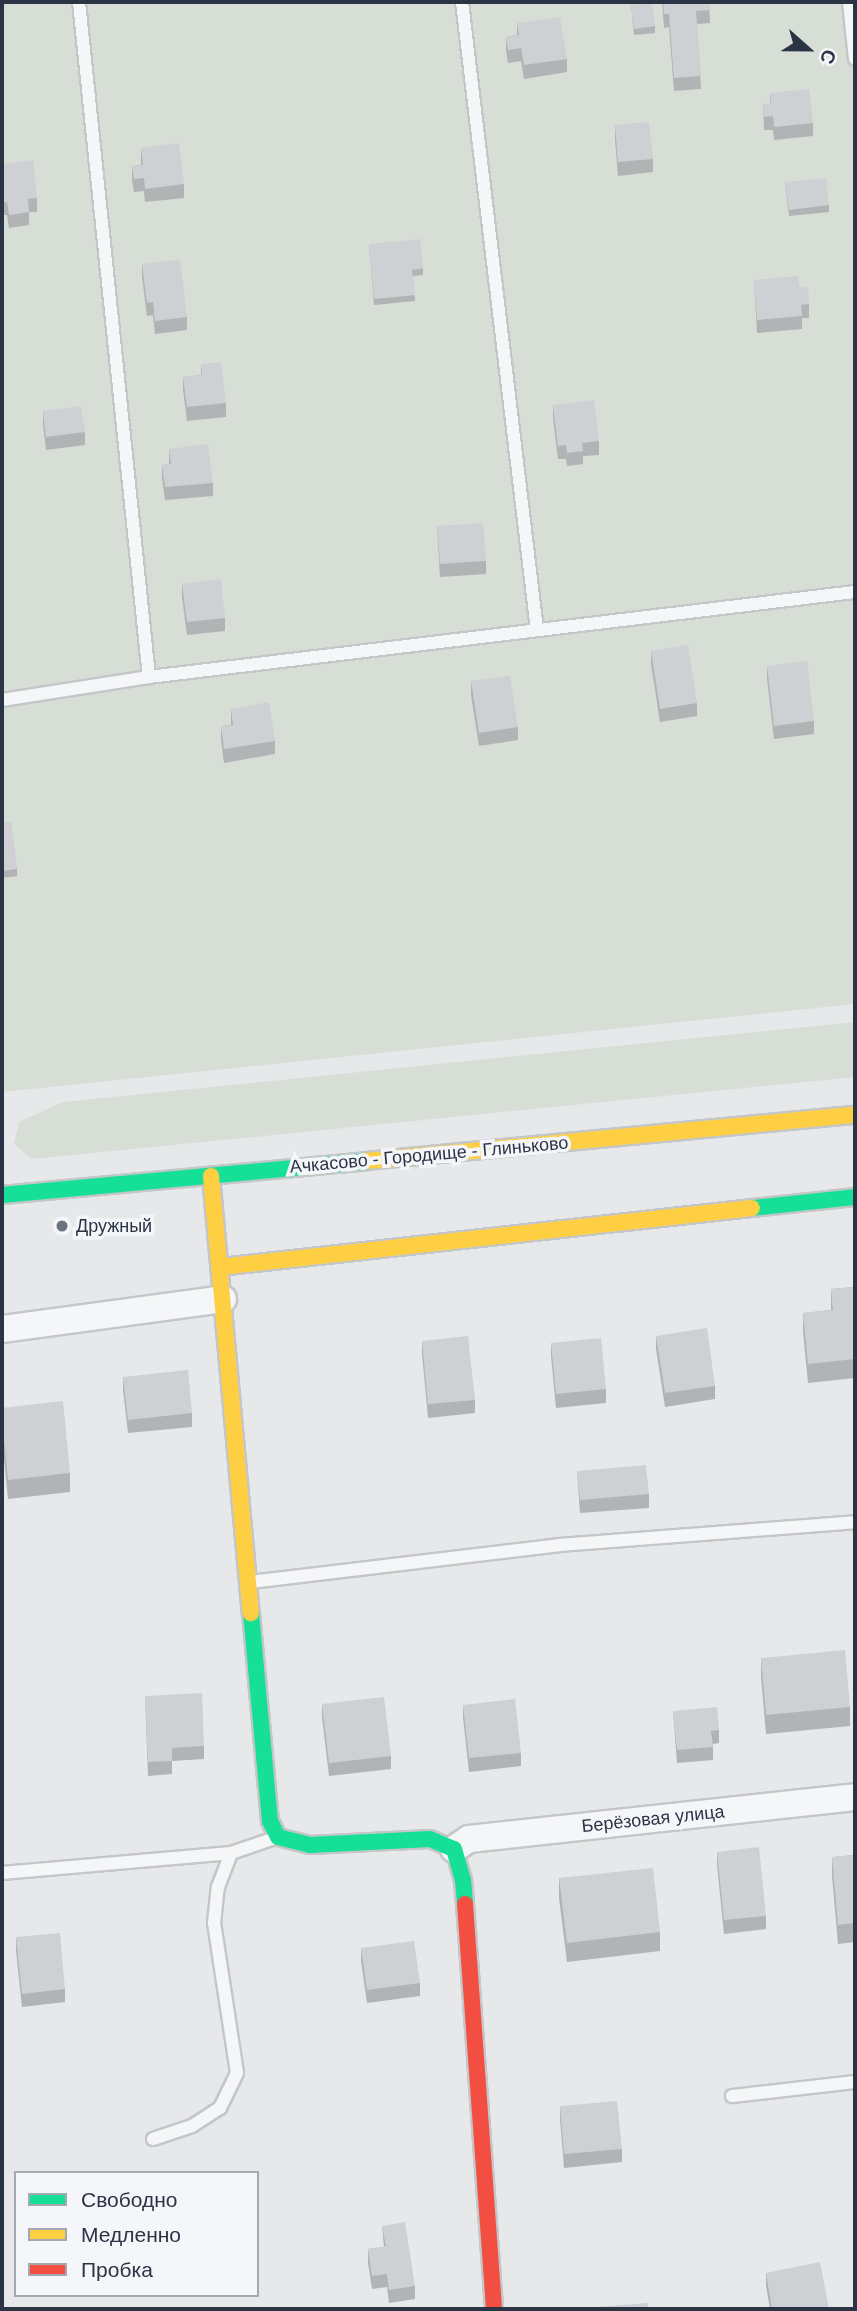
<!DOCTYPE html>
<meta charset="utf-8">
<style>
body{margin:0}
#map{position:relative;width:857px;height:2311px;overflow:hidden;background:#e6e8ea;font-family:Arial,sans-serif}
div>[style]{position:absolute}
.green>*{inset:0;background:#d6ded6}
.roads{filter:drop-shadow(2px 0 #c4c6c8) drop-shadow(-2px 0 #c4c6c8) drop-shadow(0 2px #c4c6c8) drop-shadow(0 -2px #c4c6c8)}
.lane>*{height:12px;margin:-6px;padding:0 6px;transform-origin:6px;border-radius:6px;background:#f5f6f7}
.street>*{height:26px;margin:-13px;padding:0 13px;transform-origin:13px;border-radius:13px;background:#f5f6f7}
.fast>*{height:16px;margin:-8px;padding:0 8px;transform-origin:8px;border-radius:8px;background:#16e098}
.slow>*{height:16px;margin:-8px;padding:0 8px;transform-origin:8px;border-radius:8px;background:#ffcf43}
.jam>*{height:16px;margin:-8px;padding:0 8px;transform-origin:8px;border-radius:8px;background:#f24e42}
.wall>*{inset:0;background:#b1b3b5}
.building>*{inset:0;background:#ced0d3}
.dots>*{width:19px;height:19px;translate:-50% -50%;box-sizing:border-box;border:4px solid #f4f6f9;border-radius:50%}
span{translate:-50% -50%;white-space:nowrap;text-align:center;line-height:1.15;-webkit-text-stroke:7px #f4f6f9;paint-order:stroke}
.street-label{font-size:18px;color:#2b3445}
.poi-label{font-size:18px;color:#2b3445}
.left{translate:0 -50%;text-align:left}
.frame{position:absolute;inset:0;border:4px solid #2b3445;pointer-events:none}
.legend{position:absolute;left:14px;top:2171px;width:245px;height:126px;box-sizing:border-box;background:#f4f6f9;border:2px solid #a4a8b1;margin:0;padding:9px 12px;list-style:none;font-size:21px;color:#2b3445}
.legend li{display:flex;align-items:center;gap:14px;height:35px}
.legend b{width:35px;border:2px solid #a4a8b1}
.north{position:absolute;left:773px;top:14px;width:70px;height:70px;-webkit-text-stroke:5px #f4f6f9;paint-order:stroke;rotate:111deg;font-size:19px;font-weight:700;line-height:28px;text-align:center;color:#2b3445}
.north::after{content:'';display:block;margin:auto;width:24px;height:32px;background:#2b3445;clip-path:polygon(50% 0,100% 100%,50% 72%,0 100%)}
</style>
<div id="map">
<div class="green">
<div style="clip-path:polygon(2px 2px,855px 2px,855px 1004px,2px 1092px)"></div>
<div style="clip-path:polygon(855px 1022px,855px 1077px,32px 1159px,14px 1144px,19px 1122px,63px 1102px)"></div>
</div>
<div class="roads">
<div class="lane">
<div style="left:79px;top:2px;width:679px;rotate:84.08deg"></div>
<div style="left:462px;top:2px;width:632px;rotate:83.19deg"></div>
<div style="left:849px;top:2px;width:57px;rotate:84deg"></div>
<div style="left:2px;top:700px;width:149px;rotate:-8.9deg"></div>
<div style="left:149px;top:677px;width:711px;rotate:-6.87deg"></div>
<div style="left:250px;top:1582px;width:311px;rotate:-6.8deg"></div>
<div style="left:559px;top:1545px;width:297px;rotate:-4.4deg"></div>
<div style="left:2px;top:1873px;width:230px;rotate:-5deg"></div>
<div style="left:231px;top:1853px;width:46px;rotate:-18.8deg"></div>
<div style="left:732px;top:2096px;width:124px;rotate:-6.5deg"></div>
<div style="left:153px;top:2139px;width:41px;rotate:-18.4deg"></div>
<div style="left:192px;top:2126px;width:33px;rotate:-33deg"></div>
<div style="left:220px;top:2108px;width:39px;rotate:-64deg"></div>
<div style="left:237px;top:2073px;width:152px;rotate:-98.7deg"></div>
<div style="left:214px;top:1923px;width:36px;rotate:-84deg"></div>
<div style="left:218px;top:1887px;width:36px;rotate:-69deg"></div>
</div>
<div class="street">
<div style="left:2px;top:1329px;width:223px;rotate:-7.7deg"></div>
<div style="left:454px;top:1849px;width:18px;rotate:-34deg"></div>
<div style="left:469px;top:1839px;width:388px;rotate:-6.2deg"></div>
</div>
<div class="fast">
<div style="left:2px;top:1195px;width:366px;rotate:-5.3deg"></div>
<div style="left:752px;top:1208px;width:104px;rotate:-6.1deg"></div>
<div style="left:251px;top:1613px;width:209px;rotate:84.8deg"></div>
<div style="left:270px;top:1821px;width:18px;rotate:63deg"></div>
<div style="left:278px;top:1837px;width:33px;rotate:14deg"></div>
<div style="left:310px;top:1845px;width:120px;rotate:-2.9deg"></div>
<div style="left:430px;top:1839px;width:26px;rotate:23deg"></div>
<div style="left:454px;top:1849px;width:32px;rotate:74deg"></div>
<div style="left:463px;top:1880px;width:24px;rotate:85deg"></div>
</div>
<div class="slow">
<div style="left:366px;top:1161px;width:491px;rotate:-5.4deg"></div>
<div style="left:211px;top:1176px;width:439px;rotate:84.8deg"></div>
<div style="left:220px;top:1267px;width:535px;rotate:-6.33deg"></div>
</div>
<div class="jam">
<div style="left:465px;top:1904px;width:406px;rotate:85.9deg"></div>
</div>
</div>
<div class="wall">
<div style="clip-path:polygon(662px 2px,709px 2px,710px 23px,697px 24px,701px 89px,674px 91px,669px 27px,664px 28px)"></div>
<div style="clip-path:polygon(631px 5px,655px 26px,655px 33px,634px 35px)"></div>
<div style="clip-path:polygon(517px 23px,567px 59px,567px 72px,524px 79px,521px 61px,508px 63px,506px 50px,506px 37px,517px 35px)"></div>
<div style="clip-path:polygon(770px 93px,813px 123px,813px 136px,774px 140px,773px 130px,764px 130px,763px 104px,770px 104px)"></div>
<div style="clip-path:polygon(615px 125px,653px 159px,653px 172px,618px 176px,615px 139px)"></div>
<div style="clip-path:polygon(141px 148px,184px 184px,184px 198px,145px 202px,144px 191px,134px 192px,132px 180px,132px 166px,141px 165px)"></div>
<div style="clip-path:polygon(2px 164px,37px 198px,37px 212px,29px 212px,29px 225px,9px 228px,7px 215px,2px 215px)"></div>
<div style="clip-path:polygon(785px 182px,829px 205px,829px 212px,789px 216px)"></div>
<div style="clip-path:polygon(369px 244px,423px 268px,423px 275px,413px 276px,415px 301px,374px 305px)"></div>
<div style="clip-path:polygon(142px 264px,187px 317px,187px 330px,155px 334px,153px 315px,147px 316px,142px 277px)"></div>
<div style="clip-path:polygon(754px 280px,800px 288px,809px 304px,809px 318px,802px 318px,802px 329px,757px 333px)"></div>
<div style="clip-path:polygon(201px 364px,226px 403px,226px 417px,187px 421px,183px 390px,183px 377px,201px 375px)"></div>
<div style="clip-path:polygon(553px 405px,599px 441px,599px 455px,583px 456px,583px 464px,567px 466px,566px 459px,558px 459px,553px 418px)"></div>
<div style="clip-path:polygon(43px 411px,85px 432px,85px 445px,46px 450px,43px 424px)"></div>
<div style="clip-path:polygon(169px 449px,213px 483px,213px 496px,165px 500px,162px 478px,162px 465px,169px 464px)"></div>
<div style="clip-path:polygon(437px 526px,486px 561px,486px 574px,440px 577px)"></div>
<div style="clip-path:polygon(182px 584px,225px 618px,225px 631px,187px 635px,182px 597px)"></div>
<div style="clip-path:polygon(651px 651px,697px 703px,697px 716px,660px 722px,651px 664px)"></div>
<div style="clip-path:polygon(767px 666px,814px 721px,814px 734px,774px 739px,767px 679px)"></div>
<div style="clip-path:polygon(471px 681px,518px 727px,518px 740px,479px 746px,471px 695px)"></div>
<div style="clip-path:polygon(231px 709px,275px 741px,275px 754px,224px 763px,221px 740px,221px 726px,231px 725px)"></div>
<div style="clip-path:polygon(2px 822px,17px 869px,17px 876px,2px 878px)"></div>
<div style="clip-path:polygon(855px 1287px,855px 1378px,808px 1383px,803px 1332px,803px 1313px,831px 1310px,831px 1289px)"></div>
<div style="clip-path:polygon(656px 1336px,715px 1386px,715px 1399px,665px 1407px,656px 1349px)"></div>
<div style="clip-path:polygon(422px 1341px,475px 1400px,475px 1413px,428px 1418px,422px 1354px)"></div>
<div style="clip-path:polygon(551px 1343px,606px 1389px,606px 1403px,556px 1408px,551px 1356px)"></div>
<div style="clip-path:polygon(123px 1377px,192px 1413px,192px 1427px,128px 1433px,123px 1390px)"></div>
<div style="clip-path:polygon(2px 1408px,70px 1473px,70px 1492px,8px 1499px,2px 1439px)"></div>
<div style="clip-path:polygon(577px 1471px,649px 1494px,649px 1508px,580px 1513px)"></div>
<div style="clip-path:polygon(761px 1658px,850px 1707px,850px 1726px,766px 1734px,761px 1677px)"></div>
<div style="clip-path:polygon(145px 1696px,204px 1746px,204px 1759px,172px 1761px,172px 1774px,148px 1776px)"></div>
<div style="clip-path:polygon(322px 1704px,391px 1756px,391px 1769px,329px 1776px,322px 1717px)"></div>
<div style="clip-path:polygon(463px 1705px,521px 1753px,521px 1766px,469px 1772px,463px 1718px)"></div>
<div style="clip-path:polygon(673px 1711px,719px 1730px,719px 1743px,713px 1744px,713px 1760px,677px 1763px)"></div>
<div style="clip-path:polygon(717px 1852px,766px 1916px,766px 1929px,724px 1934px,717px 1865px)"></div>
<div style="clip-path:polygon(855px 1855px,855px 1942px,838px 1944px,832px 1876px,832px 1857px)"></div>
<div style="clip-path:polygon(559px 1878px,660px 1932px,660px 1951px,567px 1962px,559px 1898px)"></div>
<div style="clip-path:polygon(16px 1937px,65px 1989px,65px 2002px,22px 2007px,16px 1951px)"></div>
<div style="clip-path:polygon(361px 1948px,420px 1983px,420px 1996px,367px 2003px,361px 1961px)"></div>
<div style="clip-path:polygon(560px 2106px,622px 2149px,622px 2162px,564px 2168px,560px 2119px)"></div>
<div style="clip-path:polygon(382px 2226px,415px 2286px,415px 2299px,389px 2303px,387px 2287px,372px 2289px,368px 2263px,368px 2249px,384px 2247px)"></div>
<div style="clip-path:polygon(766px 2273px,829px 2309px,770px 2309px,766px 2286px)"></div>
</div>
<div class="building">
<div style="clip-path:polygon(652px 2px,655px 26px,634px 29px,631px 5px)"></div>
<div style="clip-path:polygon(663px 2px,709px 2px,710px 10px,696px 11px,701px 76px,674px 78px,669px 14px,664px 14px)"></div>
<div style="clip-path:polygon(560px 17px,567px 59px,524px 65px,521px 48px,508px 50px,506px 37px,519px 35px,517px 23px)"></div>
<div style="clip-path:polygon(809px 89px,813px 123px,774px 127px,773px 116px,764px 117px,763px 104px,771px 103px,770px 93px)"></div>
<div style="clip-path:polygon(649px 122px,653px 159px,618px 162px,615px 125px)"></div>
<div style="clip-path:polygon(179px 143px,184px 184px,145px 189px,144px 178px,134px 179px,132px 166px,143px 165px,141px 148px)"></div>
<div style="clip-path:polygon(33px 160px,37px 198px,28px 199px,29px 212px,9px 215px,7px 202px,2px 202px,2px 164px)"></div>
<div style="clip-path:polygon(826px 178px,829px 205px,789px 210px,785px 182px)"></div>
<div style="clip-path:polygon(420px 239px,423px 268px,412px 270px,415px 295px,374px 299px,369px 244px)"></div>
<div style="clip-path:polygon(180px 260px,187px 317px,155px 321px,153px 302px,147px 303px,142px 264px)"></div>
<div style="clip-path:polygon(798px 276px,800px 288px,808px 287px,809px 304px,801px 305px,802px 316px,757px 320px,754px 280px)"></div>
<div style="clip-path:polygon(221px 362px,226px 403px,187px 407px,183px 377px,202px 375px,201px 364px)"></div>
<div style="clip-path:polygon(594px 400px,599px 441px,582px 443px,583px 451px,567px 453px,566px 445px,558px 446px,553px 405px)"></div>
<div style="clip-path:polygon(81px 406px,85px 432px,46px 437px,43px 411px)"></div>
<div style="clip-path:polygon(208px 444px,213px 483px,165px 487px,162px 465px,171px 464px,169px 449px)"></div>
<div style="clip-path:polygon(483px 523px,486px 561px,440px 564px,437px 526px)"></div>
<div style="clip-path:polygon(221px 579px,225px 618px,187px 622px,182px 584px)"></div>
<div style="clip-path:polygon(688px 645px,697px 703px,660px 709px,651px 651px)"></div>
<div style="clip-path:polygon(807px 661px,814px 721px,774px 726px,767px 666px)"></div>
<div style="clip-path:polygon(510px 676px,518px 727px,479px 733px,471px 681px)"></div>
<div style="clip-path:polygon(269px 702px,275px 741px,224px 749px,221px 726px,233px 725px,231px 709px)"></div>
<div style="clip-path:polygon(11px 821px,17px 869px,2px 871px,2px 822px)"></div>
<div style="clip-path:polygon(855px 1287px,855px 1359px,808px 1364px,803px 1313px,833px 1310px,831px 1289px)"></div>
<div style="clip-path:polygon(707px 1328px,715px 1386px,665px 1393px,656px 1336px)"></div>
<div style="clip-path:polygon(468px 1336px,475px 1400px,428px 1404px,422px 1341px)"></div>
<div style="clip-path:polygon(601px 1338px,606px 1389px,556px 1394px,551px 1343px)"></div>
<div style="clip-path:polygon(188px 1370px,192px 1413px,128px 1420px,123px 1377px)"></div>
<div style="clip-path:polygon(63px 1401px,70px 1473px,8px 1480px,2px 1420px,2px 1408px)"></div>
<div style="clip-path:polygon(646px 1465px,649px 1494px,580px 1500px,577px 1471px)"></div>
<div style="clip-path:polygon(845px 1650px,850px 1707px,766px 1715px,761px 1658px)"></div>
<div style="clip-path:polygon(202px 1693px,204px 1746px,172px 1748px,172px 1761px,148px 1762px,145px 1696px)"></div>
<div style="clip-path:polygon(384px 1697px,391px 1756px,329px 1763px,322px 1704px)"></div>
<div style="clip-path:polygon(515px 1699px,521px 1753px,469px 1758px,463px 1705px)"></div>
<div style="clip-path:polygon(717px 1707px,719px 1730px,711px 1731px,713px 1747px,677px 1750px,673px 1711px)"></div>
<div style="clip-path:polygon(759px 1847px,766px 1916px,724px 1920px,717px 1852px)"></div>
<div style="clip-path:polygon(855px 1855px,855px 1923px,838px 1925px,832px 1857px)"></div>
<div style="clip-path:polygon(653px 1868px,660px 1932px,567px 1943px,559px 1878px)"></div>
<div style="clip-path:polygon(60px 1933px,65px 1989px,22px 1994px,16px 1937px)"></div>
<div style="clip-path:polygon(414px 1941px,420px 1983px,367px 1990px,361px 1948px)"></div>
<div style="clip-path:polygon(617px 2101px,622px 2149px,564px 2154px,560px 2106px)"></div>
<div style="clip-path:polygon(405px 2222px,415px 2286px,389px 2290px,387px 2274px,372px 2276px,368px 2249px,386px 2246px,382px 2226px)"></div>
<div style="clip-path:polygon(820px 2262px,829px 2309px,772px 2309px,766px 2273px)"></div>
<div style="clip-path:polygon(648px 2303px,648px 2309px,582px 2309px,582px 2308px)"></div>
</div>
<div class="dots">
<div style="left:62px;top:1226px;background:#6c737f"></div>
</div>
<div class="street-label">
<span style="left:429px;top:1155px;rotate:-5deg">Ачкасово - Городище - Глиньково</span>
<span style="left:653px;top:1819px;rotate:-6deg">Берёзовая улица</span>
</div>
<div class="poi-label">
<span class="left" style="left:76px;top:1226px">Дружный</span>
</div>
<div class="frame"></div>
<ul class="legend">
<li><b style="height:9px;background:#16e098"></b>Свободно</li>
<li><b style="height:9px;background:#ffcf43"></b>Медленно</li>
<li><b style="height:9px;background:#f24e42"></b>Пробка</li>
</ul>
<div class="north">С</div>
</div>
